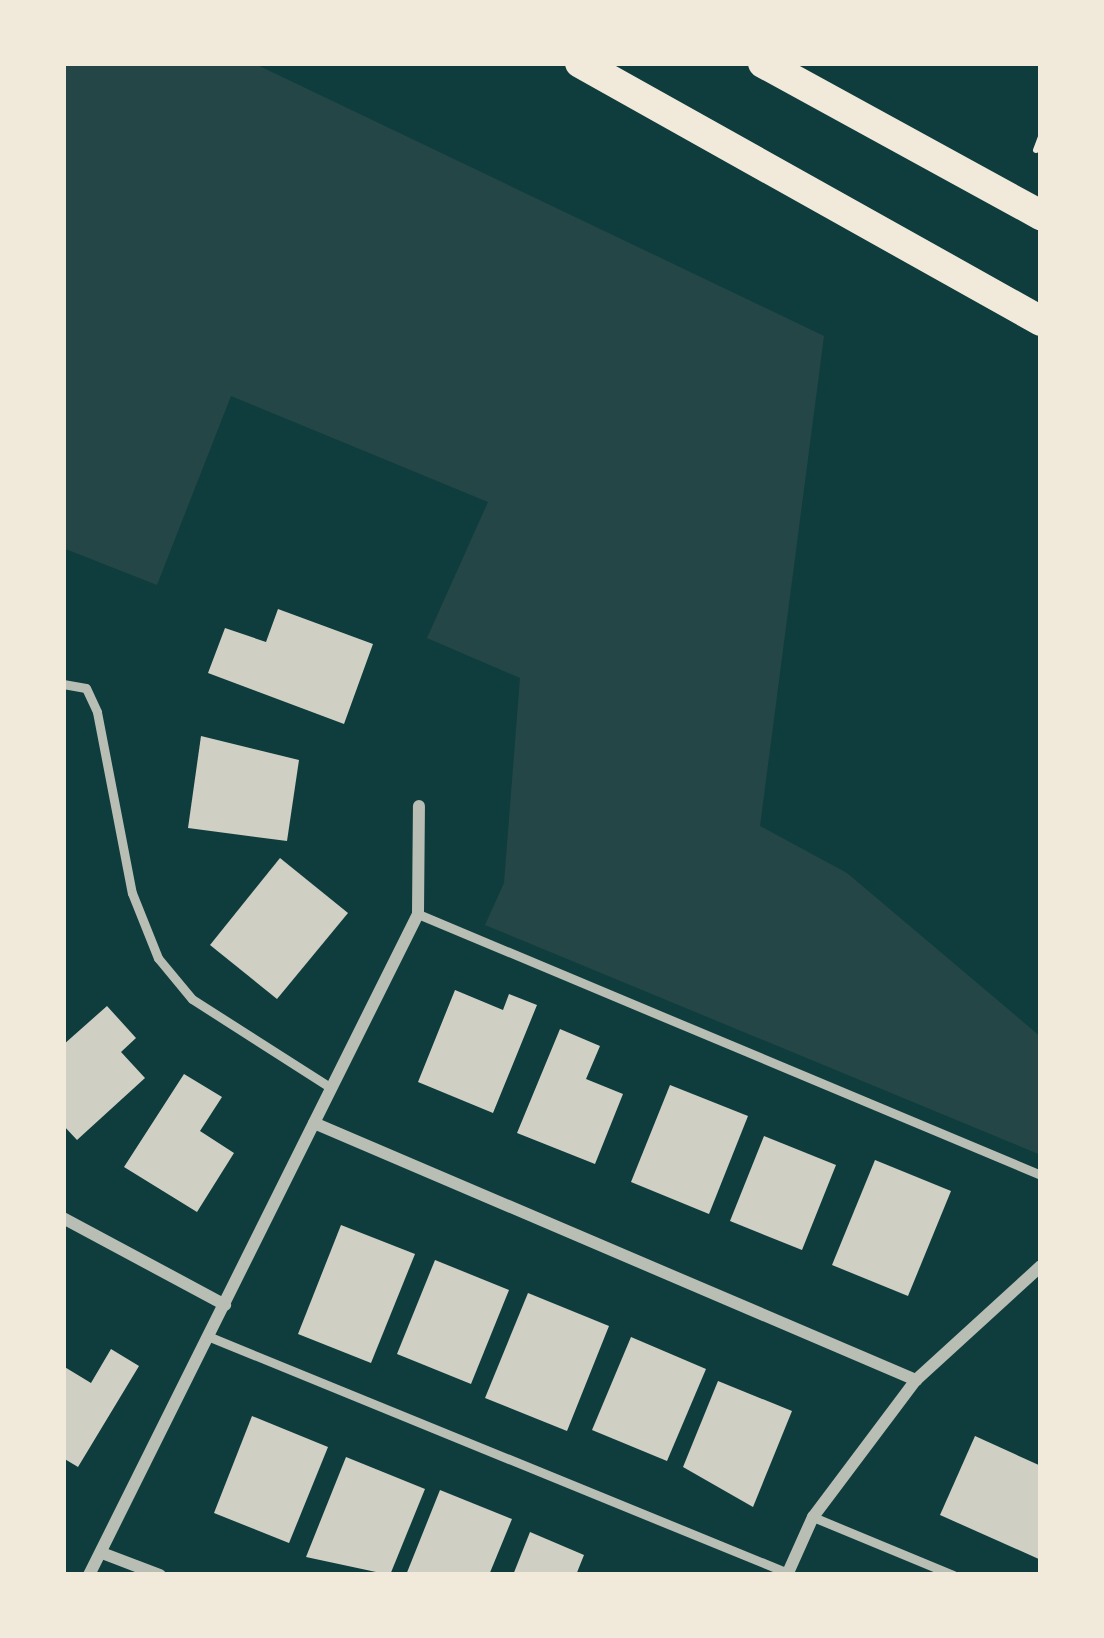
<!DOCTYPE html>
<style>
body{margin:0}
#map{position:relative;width:1104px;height:1638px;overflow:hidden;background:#0f3d3e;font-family:"IBM Plex Sans",sans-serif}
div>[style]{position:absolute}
.green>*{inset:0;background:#244646}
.building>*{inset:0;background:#cfcfc3}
.path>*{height:6px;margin:-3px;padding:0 3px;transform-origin:3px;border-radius:3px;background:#f1e9da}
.service>*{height:9px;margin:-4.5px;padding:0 4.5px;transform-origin:4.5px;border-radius:4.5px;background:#b8beb3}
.minor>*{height:12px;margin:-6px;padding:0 6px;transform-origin:6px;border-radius:6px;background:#b8beb3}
.primary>*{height:30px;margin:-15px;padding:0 15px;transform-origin:15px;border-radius:15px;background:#f1e9da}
span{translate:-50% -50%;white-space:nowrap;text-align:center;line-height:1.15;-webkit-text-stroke:9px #f1e9da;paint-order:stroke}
.frame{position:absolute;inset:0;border:66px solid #f1e9da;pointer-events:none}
</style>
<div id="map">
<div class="green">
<div style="clip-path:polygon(63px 63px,253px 63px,824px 336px,760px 826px,847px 873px,1041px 1037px,1041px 1155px,485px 925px,504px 883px,520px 678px,427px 638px,488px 502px,231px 396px,157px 585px,63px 548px)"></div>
</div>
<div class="building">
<div style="clip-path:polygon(278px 609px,373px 644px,344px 724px,208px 673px,225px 628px,266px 642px)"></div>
<div style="clip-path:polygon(201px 736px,299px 760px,287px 841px,188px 828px)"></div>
<div style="clip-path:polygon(280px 858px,348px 913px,277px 999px,210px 945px)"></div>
<div style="clip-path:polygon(455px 990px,503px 1010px,509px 994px,537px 1005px,493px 1113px,418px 1082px)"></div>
<div style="clip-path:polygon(107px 1006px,136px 1038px,121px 1052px,145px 1078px,77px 1140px,63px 1125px,63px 1045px)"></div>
<div style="clip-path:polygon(560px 1029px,600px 1046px,586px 1079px,623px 1094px,595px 1164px,517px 1133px)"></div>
<div style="clip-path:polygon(184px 1074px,222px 1097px,200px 1131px,234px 1153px,197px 1212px,124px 1167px)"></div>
<div style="clip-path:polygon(670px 1085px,748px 1116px,709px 1214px,631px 1182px)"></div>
<div style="clip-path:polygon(764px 1136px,836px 1165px,802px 1250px,730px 1221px)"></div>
<div style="clip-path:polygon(875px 1160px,951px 1191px,908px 1296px,832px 1265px)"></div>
<div style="clip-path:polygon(341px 1225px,415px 1254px,371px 1363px,298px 1334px)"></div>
<div style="clip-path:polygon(435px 1260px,509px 1290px,471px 1384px,397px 1354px)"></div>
<div style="clip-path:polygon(528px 1293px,609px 1326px,567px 1431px,485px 1398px)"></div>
<div style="clip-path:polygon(631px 1337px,706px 1369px,667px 1461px,592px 1430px)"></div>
<div style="clip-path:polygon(111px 1349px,139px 1366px,78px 1467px,63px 1458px,63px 1366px,91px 1383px)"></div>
<div style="clip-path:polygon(718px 1381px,792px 1411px,753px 1507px,683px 1467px)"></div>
<div style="clip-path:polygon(252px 1416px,328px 1447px,289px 1543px,214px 1513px)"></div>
<div style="clip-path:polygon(975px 1436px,1041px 1466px,1041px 1560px,940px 1515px)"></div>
<div style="clip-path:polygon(346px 1457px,425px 1489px,390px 1575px,306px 1557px)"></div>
<div style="clip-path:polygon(440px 1490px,512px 1519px,489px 1575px,406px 1575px)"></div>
<div style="clip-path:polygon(530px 1532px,584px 1555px,576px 1575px,513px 1575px)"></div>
</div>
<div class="path">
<div style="left:1036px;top:150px;width:14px;rotate:-69deg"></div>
</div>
<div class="service">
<div style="left:63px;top:684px;width:23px;rotate:10deg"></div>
<div style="left:86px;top:688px;width:26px;rotate:65deg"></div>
<div style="left:97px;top:712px;width:184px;rotate:79.1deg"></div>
<div style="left:132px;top:893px;width:70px;rotate:68.2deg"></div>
<div style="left:158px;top:958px;width:53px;rotate:50.3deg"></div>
<div style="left:192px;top:999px;width:165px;rotate:32.6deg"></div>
<div style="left:418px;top:914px;width:675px;rotate:22.73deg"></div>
<div style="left:210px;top:1337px;width:624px;rotate:22.21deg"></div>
<div style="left:813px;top:1517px;width:152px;rotate:22.5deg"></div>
</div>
<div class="minor">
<div style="left:314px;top:1123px;width:655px;rotate:23.12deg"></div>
<div style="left:63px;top:1218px;width:184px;rotate:28.2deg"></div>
<div style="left:102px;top:1553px;width:62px;rotate:20.8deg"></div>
<div style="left:89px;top:1575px;width:738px;rotate:-63.54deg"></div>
<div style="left:418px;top:914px;width:108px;rotate:-89.5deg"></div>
<div style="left:787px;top:1575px;width:64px;rotate:-65.9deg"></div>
<div style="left:813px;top:1517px;width:171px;rotate:-53.1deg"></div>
<div style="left:916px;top:1380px;width:169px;rotate:-42.4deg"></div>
</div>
<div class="primary">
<div style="left:580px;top:63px;width:528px;rotate:29.23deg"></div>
<div style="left:763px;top:63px;width:317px;rotate:28.7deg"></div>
</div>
<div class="frame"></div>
</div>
